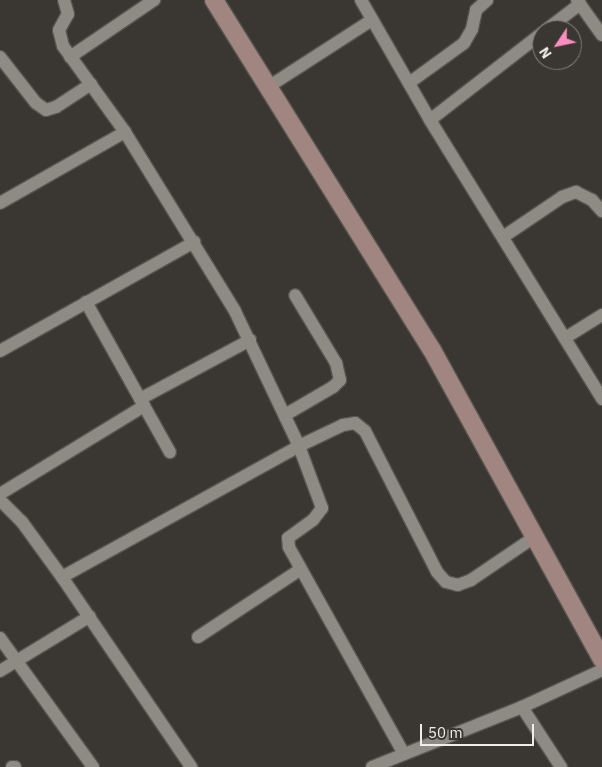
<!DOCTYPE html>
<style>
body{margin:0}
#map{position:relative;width:602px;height:767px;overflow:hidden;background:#3a3732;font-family:"IBM Plex Sans",sans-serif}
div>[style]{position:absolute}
.roads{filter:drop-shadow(1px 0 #57554f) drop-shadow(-1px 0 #57554f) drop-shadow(0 1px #57554f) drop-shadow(0 -1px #57554f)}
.street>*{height:12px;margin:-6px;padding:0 6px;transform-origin:6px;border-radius:6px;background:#8e8b84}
.secondary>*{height:18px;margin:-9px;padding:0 9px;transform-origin:9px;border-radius:9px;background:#a18580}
span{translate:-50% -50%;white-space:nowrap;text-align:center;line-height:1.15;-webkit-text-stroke:4px #3a3732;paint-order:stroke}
.north{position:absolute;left:532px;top:20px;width:50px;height:50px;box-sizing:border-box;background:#3a3732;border:1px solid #82807b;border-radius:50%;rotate:236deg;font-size:14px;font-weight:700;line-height:20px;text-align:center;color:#efede9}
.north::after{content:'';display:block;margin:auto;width:18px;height:22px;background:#fd8ebf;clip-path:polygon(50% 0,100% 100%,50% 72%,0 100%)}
.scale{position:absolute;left:420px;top:724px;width:114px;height:22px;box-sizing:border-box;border:2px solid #efede9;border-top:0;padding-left:6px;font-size:15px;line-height:18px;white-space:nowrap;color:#efede9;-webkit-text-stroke:4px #3a3732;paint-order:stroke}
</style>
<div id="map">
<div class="roads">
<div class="street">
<div style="left:361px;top:0;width:138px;rotate:60.1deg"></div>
<div style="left:430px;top:120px;width:328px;rotate:58.3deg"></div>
<div style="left:577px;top:0;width:43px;rotate:54.5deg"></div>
<div style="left:546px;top:30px;width:43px;rotate:-37.4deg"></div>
<div style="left:0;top:57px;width:58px;rotate:52deg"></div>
<div style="left:36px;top:103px;width:12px;rotate:35deg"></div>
<div style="left:46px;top:110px;width:10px;rotate:-17deg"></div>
<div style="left:56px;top:107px;width:42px;rotate:-33.3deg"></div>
<div style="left:70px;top:57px;width:102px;rotate:-34.2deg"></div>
<div style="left:409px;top:83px;width:68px;rotate:-36deg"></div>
<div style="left:464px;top:43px;width:16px;rotate:-60deg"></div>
<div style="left:472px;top:29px;width:19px;rotate:-78deg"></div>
<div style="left:476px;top:10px;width:15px;rotate:-42deg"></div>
<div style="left:268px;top:87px;width:124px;rotate:-32.8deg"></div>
<div style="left:430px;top:120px;width:142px;rotate:-37.8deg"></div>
<div style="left:0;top:203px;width:144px;rotate:-29.6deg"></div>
<div style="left:503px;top:237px;width:71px;rotate:-34.1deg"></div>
<div style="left:562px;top:197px;width:15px;rotate:-20deg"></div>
<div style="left:576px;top:192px;width:18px;rotate:27deg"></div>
<div style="left:592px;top:200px;width:15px;rotate:48deg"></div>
<div style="left:86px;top:302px;width:172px;rotate:60.8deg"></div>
<div style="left:565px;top:338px;width:44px;rotate:-31.9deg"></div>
<div style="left:0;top:351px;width:223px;rotate:-29.3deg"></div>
<div style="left:140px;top:399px;width:125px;rotate:-28.2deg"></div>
<div style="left:285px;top:415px;width:56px;rotate:-30.3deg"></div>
<div style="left:333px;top:387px;width:10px;rotate:-45deg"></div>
<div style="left:340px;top:380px;width:17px;rotate:-103deg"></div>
<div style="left:336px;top:363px;width:79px;rotate:-121.1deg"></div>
<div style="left:0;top:494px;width:169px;rotate:-31.4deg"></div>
<div style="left:0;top:500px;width:31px;rotate:45deg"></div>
<div style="left:22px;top:522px;width:68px;rotate:54deg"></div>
<div style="left:62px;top:577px;width:230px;rotate:55.8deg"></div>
<div style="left:62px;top:577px;width:271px;rotate:-28.9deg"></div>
<div style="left:299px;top:446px;width:149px;rotate:-115.4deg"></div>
<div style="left:235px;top:311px;width:210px;rotate:-121.6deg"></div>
<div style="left:125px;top:132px;width:106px;rotate:-125.8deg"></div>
<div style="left:63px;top:46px;width:16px;rotate:-104deg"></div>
<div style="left:59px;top:30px;width:18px;rotate:-61deg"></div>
<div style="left:68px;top:14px;width:15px;rotate:-106deg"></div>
<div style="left:198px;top:637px;width:123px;rotate:-33.4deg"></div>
<div style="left:0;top:638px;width:159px;rotate:54.2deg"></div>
<div style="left:0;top:671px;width:105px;rotate:-31.4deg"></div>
<div style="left:522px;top:707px;width:72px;rotate:57deg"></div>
<div style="left:404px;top:754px;width:237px;rotate:-119.1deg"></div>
<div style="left:289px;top:547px;width:9px;rotate:-96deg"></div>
<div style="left:288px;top:538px;width:31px;rotate:-36deg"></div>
<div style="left:313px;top:520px;width:15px;rotate:-53deg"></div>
<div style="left:322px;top:508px;width:66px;rotate:-110.4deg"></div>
<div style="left:299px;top:446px;width:49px;rotate:-25.5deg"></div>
<div style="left:343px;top:425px;width:12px;rotate:-9deg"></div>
<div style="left:355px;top:423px;width:13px;rotate:39deg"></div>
<div style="left:365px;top:431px;width:158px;rotate:62.9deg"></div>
<div style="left:437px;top:572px;width:13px;rotate:48deg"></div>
<div style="left:446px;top:582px;width:12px;rotate:14deg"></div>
<div style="left:458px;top:585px;width:14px;rotate:-21deg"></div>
<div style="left:471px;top:580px;width:78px;rotate:-34.1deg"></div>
<div style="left:12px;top:767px;width:3px"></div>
<div style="left:372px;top:767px;width:162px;rotate:-21.8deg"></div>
<div style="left:522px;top:707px;width:88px;rotate:-24.8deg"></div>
</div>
<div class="secondary">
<div style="left:214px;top:0;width:412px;rotate:58.1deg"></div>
<div style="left:432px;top:350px;width:353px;rotate:61.2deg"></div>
</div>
</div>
<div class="north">N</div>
<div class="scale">50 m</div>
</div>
